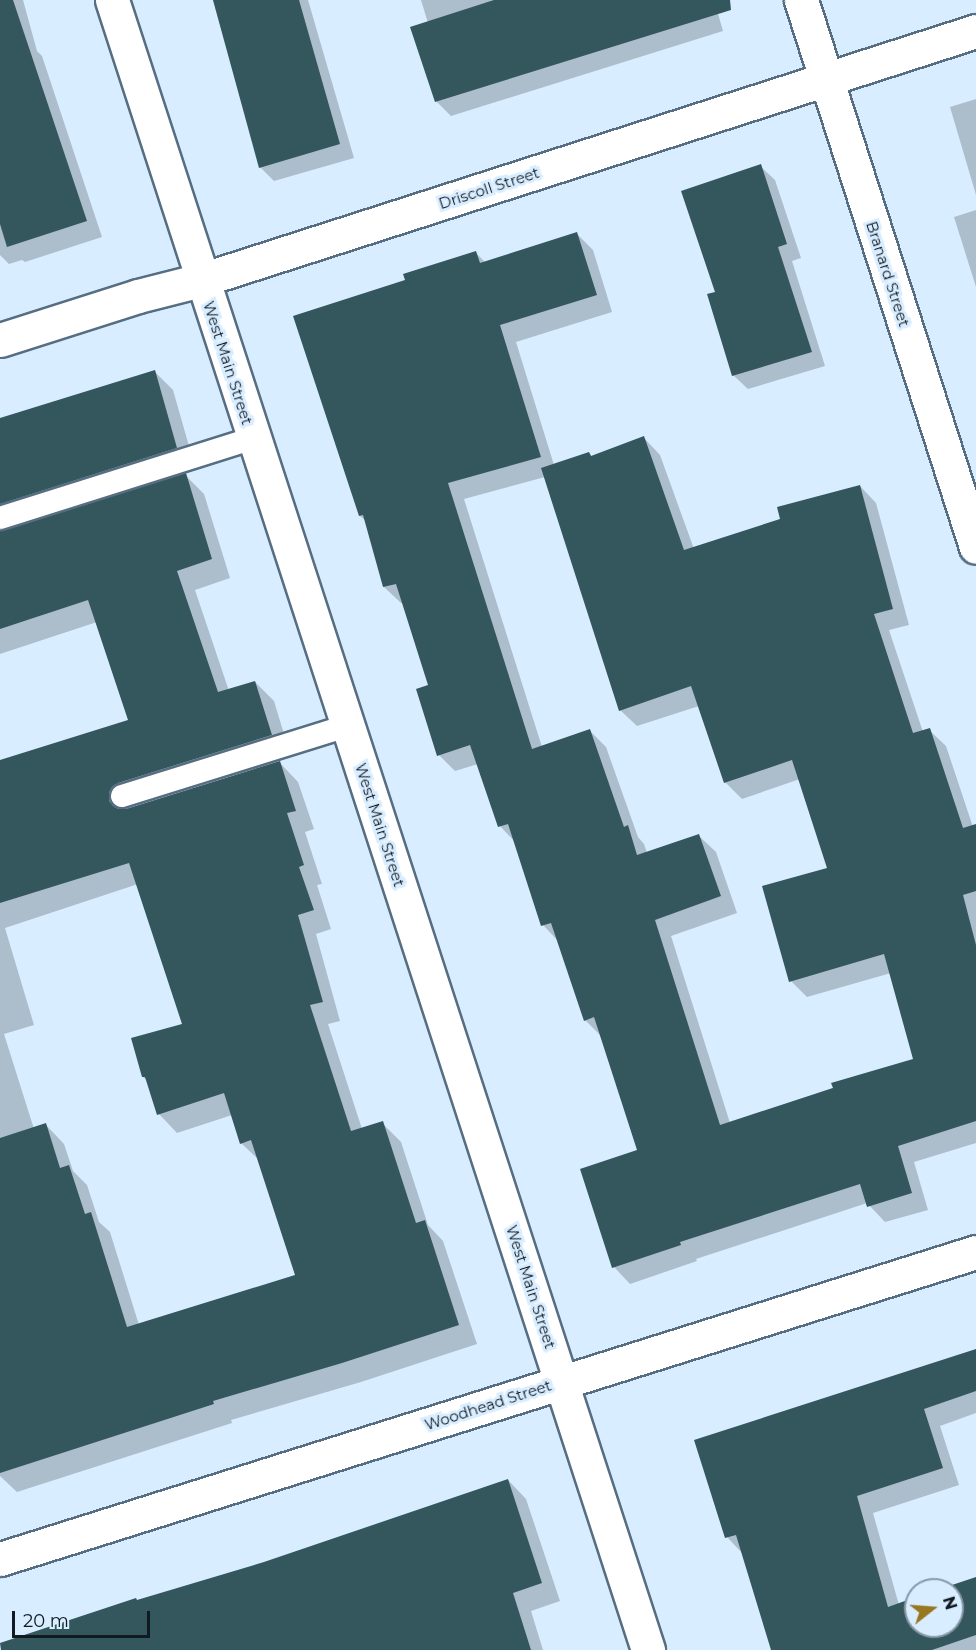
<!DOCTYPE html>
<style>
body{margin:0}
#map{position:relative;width:976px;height:1650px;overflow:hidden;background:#d8edff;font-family:Montserrat,sans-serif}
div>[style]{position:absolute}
.shadow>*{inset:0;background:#0003}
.building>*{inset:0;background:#34565d}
.roads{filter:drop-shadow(2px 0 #576e82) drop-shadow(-2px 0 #576e82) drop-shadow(0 2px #576e82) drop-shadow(0 -2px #576e82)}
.lane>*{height:22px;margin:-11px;padding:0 11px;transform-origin:11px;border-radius:11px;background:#fff}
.street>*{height:33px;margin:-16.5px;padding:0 16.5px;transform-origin:16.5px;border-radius:16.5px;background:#fff}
.secondary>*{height:33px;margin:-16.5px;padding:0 16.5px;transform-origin:16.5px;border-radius:16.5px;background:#fff}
span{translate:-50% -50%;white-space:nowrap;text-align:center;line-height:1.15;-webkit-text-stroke:6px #d8edff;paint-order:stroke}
.street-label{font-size:15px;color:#111a22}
.north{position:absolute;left:904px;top:1578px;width:60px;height:60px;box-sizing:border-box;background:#d8edff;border:2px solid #8899a7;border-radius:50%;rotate:73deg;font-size:16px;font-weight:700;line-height:24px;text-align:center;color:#111a22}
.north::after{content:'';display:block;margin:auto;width:21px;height:27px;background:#977720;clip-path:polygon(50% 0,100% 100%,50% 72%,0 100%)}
.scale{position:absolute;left:12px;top:1611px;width:138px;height:27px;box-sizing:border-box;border:3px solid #111a22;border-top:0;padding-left:8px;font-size:18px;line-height:21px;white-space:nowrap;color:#111a22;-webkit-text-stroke:4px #d8edff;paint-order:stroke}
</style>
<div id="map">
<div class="shadow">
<div style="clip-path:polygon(0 0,23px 0,37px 51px,42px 56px,102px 237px,25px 262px,22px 260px,9px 264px,0 255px)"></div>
<div style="clip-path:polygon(213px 0,308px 0,354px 158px,274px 181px,260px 167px)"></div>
<div style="clip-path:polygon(421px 0,714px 0,723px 31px,451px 116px,436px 101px,428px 23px)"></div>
<div style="clip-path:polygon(976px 99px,976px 195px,950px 107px)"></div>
<div style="clip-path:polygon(760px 166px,775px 180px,801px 258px,792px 261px,825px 366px,748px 389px,733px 375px)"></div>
<div style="clip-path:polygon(976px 210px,976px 287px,954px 217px)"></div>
<div style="clip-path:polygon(evenodd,576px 233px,593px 250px,612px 312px,516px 342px,554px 465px,589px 453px,592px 457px,644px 438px,660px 455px,694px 549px,782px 520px,860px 486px,876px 503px,909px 625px,889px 630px,923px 732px,929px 730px,946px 746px,973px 827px,976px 826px,976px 1143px,914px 1162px,928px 1210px,885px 1222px,867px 1203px,696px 1259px,697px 1261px,630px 1284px,614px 1267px,639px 1151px,602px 1037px,585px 1020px,559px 942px,543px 925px,515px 842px,500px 826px,478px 764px,455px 771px,439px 755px,430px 686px,403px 603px,401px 603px,384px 587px,367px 522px,360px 516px,407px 281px,475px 252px,486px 263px,576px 233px,545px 477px,620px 710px,637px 726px,699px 706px,725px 782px,742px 799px,800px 779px,829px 869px,791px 981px,807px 997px,891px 973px,915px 1060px,730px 1123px,671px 936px,737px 913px,716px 852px,699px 836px,647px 853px,644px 844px,638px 837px,606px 747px,590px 731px,542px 747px,464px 499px,545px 477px)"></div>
<div style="clip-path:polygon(evenodd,154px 371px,173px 390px,195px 467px,15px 524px,7px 531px,185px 475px,204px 494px,230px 578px,195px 590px,229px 691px,255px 682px,274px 701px,290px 754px,137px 801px,129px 809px,280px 763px,298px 782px,314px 829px,305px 832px,322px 884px,317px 885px,331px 929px,316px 934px,340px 1021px,328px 1024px,362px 1129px,382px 1123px,401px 1142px,428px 1225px,443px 1241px,477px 1344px,361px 1382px,231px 1420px,232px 1423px,17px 1492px,0 1476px,0 763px,130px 721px,97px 622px,0 654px,0 420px,154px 371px,138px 884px,184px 1025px,143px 1077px,148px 1081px,159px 1114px,177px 1133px,232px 1115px,241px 1143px,260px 1161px,297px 1276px,139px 1325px,110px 1232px,99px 1222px,87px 1185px,73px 1171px,64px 1144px,46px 1125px,34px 1129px,4px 1034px,34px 1025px,5px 928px,138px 884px)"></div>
<div style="clip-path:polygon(976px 1350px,976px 1413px,940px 1426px,959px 1485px,873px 1513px,899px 1605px,916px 1599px,916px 1626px,952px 1626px,952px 1590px,942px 1590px,976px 1579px,976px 1650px,772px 1650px,743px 1554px,727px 1537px)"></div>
<div style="clip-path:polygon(508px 1480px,526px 1499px,560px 1601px,531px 1611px,543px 1650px,55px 1650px,138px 1602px,264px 1563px)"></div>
</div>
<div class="building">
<div style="clip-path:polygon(0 0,13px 0,87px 221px,7px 247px,0 224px)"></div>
<div style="clip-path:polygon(213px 0,299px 0,340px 144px,259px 168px)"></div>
<div style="clip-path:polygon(494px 0,730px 0,731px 10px,435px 102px,410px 27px)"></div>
<div style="clip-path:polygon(761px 164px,787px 244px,778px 247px,812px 352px,732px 376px,707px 294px,715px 292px,681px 191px)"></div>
<div style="clip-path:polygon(577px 232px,597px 295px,500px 325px,541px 457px,448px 483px,532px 749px,590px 729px,624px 827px,628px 825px,637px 855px,699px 834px,721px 896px,655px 920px,720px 1125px,833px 1088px,831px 1083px,913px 1059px,884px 954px,789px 982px,762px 886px,827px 868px,792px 760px,724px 783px,691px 686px,619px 711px,541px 468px,589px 452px,591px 456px,644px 436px,684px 550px,780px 519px,777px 507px,860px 485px,893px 609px,874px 614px,913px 733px,930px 728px,963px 828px,976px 824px,976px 891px,963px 895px,976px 945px,976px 1121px,898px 1146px,912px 1193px,867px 1207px,860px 1184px,680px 1242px,681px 1245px,612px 1268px,580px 1169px,637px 1150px,594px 1017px,584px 1021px,551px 923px,541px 926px,508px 824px,498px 827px,470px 745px,437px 756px,416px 689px,428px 685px,396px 584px,383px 587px,363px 515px,359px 516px,293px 316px,405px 280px,403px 274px,476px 251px,480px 263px)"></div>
<div style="clip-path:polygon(155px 370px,177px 448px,0 504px,0 418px)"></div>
<div style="clip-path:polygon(186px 473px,212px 559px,177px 571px,218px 692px,255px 681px,272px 735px,118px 783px,109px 792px,109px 801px,118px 809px,126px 809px,280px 761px,296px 811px,287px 813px,304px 865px,299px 867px,314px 910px,298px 915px,323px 1002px,310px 1005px,351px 1131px,383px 1121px,416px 1223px,425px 1220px,459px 1325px,342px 1363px,213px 1401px,214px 1404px,0 1473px,0 1138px,46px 1123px,60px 1168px,69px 1165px,85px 1214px,91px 1212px,127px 1327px,295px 1275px,251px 1140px,240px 1144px,224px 1093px,157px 1115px,145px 1077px,142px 1077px,131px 1038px,182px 1024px,129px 863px,0 903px,0 760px,128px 720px,88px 600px,0 629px,0 531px)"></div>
<div style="clip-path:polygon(976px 1349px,976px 1391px,924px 1409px,943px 1468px,857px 1496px,888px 1607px,916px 1597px,916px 1626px,952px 1626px,952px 1590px,937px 1590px,976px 1577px,976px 1635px,932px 1650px,771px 1650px,736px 1535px,725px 1538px,694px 1440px)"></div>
<div style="clip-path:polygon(508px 1479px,542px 1583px,513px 1593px,531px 1650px,1px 1650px,0 1643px,136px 1598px,137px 1600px,264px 1562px)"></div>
</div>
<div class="roads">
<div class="lane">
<div style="left:0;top:518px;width:265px;rotate:-17.5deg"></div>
<div style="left:122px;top:796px;width:236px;rotate:-17.3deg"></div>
</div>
<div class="street">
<div style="left:112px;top:0;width:1735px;rotate:72deg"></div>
<div style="left:801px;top:0;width:574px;rotate:72.26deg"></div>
<div style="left:0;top:340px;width:145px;rotate:-17.7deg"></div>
<div style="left:138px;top:296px;width:65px;rotate:-14.3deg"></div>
<div style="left:201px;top:280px;width:814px;rotate:-17.81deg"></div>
</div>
<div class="secondary">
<div style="left:0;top:1559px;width:1023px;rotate:-17.46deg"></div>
</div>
</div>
<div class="street-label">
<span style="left:489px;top:188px;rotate:-18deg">Driscoll Street</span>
<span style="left:888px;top:274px;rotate:72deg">Branard Street</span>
<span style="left:228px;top:363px;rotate:72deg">West Main Street</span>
<span style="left:380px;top:825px;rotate:72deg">West Main Street</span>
<span style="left:531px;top:1287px;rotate:72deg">West Main Street</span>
<span style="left:488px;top:1405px;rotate:-18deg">Woodhead Street</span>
</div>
<div class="north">N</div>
<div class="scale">20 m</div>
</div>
